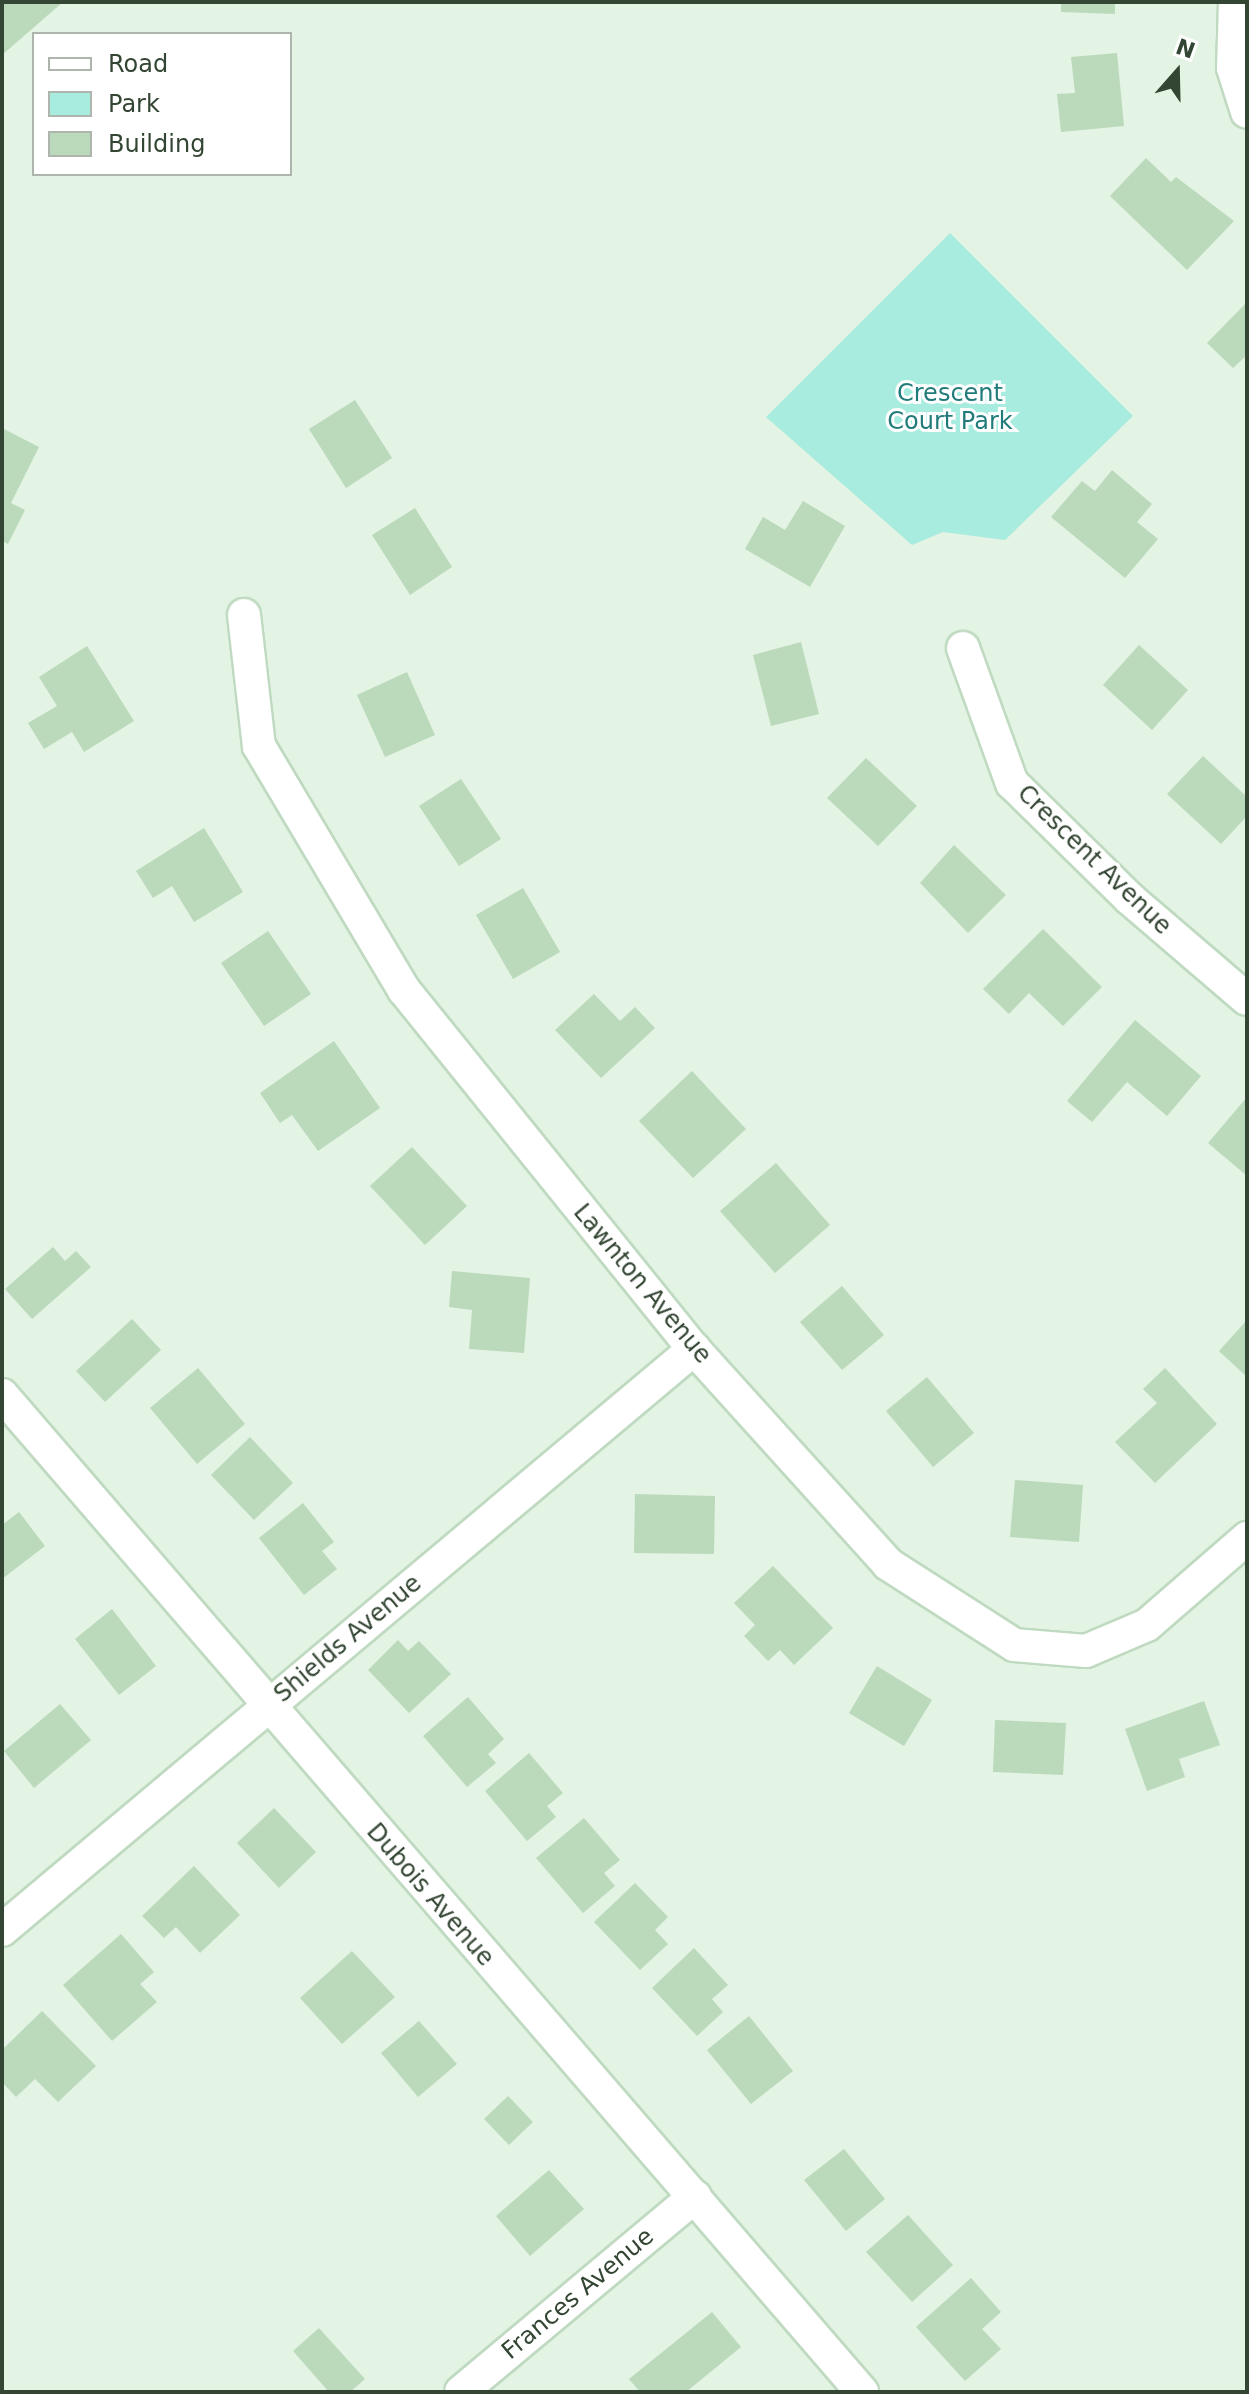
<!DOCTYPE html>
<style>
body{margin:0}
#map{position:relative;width:1249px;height:2394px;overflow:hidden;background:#e3f3e4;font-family:"DejaVu Sans",sans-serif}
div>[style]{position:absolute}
.green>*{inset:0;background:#a8ebdf}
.building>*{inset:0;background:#bbd9bb}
.roads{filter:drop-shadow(2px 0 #bfdac0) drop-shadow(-2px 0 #bfdac0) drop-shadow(0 2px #bfdac0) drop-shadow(0 -2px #bfdac0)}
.street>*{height:32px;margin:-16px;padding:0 16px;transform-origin:16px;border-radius:16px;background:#fff}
span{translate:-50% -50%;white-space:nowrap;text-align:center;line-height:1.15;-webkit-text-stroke:6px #fff;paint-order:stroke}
.park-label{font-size:24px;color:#227b7b}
.street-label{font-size:24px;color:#334533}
.frame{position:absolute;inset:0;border:4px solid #334533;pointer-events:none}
.legend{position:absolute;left:32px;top:32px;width:260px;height:144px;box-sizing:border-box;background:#fff;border:2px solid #adb5ad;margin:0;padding:10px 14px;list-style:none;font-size:24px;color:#334533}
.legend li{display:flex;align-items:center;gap:16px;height:40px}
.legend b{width:40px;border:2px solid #adb5ad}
.north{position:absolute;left:1137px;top:32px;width:80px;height:80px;-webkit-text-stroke:6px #fff;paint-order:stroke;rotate:20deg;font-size:22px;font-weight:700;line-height:32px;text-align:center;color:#334533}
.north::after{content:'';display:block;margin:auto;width:28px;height:36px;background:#334533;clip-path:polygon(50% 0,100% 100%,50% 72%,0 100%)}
</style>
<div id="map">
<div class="green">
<div style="clip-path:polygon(950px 233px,1133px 416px,1005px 540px,943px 532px,912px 545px,766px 417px)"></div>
</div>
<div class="building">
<div style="clip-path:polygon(2px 2px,63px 2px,2px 55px)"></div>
<div style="clip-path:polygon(1061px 2px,1115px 2px,1115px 14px,1061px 12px)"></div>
<div style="clip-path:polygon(1117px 53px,1124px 126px,1061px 132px,1057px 94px,1075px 93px,1071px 57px)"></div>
<div style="clip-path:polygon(1146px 158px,1171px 182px,1176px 177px,1234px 221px,1187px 270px,1110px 196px)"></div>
<div style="clip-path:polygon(1247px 302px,1247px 355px,1233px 368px,1207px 343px)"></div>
<div style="clip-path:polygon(355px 400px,392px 458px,346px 488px,309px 429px)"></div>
<div style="clip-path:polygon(2px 428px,39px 447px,11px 503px,25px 510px,8px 544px,2px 541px)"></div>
<div style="clip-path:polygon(1112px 470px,1152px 504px,1137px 522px,1158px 539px,1125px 578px,1051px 517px,1082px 481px,1095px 491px)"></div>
<div style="clip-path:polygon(803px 501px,845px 526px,810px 587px,745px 549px,763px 517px,785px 530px)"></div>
<div style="clip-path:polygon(415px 508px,452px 567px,410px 595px,372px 535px)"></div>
<div style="clip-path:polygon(801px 642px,819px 714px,771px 726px,753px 655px)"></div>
<div style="clip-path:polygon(1139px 645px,1188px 690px,1152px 730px,1103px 685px)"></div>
<div style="clip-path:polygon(87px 646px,134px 721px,84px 752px,72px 732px,44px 749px,28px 723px,57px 706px,39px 677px)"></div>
<div style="clip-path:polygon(407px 672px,435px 735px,385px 757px,357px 695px)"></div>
<div style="clip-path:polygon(1203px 756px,1247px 797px,1247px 816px,1221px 844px,1167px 794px)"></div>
<div style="clip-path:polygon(866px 758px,917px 806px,878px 846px,827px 798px)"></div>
<div style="clip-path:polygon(461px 779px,501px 839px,459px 866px,419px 806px)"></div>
<div style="clip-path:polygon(204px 828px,243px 892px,194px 922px,172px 886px,153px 898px,136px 871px)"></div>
<div style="clip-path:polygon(954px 845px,1006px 895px,968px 933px,920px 883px)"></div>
<div style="clip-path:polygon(523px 888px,560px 952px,513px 979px,476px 915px)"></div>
<div style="clip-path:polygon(1043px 929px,1102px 987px,1063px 1026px,1029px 993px,1009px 1014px,983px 989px)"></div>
<div style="clip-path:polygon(268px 931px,311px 994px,264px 1026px,221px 963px)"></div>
<div style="clip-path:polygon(594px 994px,620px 1021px,635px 1007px,655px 1028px,601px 1078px,555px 1030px)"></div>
<div style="clip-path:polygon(1135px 1020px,1201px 1076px,1167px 1116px,1127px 1082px,1092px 1122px,1067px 1101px)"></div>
<div style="clip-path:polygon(334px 1041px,380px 1108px,318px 1151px,292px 1115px,280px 1123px,260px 1093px)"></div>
<div style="clip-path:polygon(692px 1071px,746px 1129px,693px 1178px,639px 1121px)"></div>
<div style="clip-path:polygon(1247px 1097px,1247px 1176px,1208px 1143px)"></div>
<div style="clip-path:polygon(412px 1147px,467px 1206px,425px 1245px,370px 1186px)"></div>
<div style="clip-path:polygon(776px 1163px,830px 1225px,775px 1273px,720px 1211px)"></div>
<div style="clip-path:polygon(53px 1247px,65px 1261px,76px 1251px,91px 1267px,32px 1319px,5px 1289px)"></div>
<div style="clip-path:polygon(452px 1271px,530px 1278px,524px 1353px,469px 1349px,472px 1310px,449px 1307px)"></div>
<div style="clip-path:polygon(842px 1286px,884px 1335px,842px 1370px,800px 1322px)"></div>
<div style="clip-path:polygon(132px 1319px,161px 1350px,105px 1402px,76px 1371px)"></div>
<div style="clip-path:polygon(1247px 1320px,1247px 1377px,1219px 1351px)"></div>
<div style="clip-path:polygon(198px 1368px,245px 1424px,197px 1464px,150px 1408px)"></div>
<div style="clip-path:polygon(1165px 1368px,1217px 1424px,1155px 1483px,1115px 1442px,1157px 1403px,1143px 1389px)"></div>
<div style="clip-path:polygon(927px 1377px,974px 1433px,933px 1467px,886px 1411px)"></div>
<div style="clip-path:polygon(250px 1437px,293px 1483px,254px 1520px,211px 1475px)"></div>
<div style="clip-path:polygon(1015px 1480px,1083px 1485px,1079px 1542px,1010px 1537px)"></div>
<div style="clip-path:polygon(635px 1494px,715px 1496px,714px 1554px,634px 1553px)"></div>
<div style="clip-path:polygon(303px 1503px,334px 1542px,322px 1551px,337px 1569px,304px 1595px,259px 1538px)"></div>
<div style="clip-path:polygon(19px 1512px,45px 1546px,2px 1579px,2px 1525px)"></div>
<div style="clip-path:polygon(773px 1566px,833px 1628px,794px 1665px,780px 1650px,768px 1661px,744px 1636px,755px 1625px,734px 1603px)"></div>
<div style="clip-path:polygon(112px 1609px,156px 1666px,119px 1695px,75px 1639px)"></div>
<div style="clip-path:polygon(398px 1640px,408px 1651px,419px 1641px,451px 1674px,409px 1713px,368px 1670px)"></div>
<div style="clip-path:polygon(877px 1666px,932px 1700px,904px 1746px,849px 1713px)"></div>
<div style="clip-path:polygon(468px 1697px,504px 1739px,488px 1754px,496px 1763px,467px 1787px,423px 1736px)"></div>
<div style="clip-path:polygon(1204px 1701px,1220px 1745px,1179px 1759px,1185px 1777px,1147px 1791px,1125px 1729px)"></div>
<div style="clip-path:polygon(60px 1704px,91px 1740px,34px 1788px,4px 1751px)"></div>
<div style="clip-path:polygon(995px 1720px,1066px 1723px,1063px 1775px,993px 1772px)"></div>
<div style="clip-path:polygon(529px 1753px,563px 1793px,547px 1806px,556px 1817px,527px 1841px,485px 1791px)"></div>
<div style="clip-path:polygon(274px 1808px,316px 1852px,279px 1888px,237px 1843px)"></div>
<div style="clip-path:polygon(584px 1818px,620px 1860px,604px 1873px,615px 1886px,583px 1913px,536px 1858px)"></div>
<div style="clip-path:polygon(194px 1866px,240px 1915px,200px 1953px,176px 1927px,164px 1938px,142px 1916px)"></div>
<div style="clip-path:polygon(635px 1883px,668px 1917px,655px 1930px,668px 1944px,640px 1970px,594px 1922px)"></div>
<div style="clip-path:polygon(121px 1934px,154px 1972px,140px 1984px,157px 2002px,112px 2041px,63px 1985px)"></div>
<div style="clip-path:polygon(694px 1948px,728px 1985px,712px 1999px,723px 2012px,697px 2036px,652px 1988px)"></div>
<div style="clip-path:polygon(352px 1951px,395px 1997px,342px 2044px,300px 1998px)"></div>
<div style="clip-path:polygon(42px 2011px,96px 2066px,58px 2102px,35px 2079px,16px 2097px,2px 2082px,2px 2050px)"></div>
<div style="clip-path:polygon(749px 2016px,793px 2071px,751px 2104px,707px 2050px)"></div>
<div style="clip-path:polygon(419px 2021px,457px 2064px,418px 2097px,381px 2053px)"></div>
<div style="clip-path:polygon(508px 2096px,533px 2122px,509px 2145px,484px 2119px)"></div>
<div style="clip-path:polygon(844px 2149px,885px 2199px,846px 2231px,804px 2180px)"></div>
<div style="clip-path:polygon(549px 2170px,584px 2209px,530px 2256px,496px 2216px)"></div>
<div style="clip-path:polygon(908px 2215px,953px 2265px,912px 2302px,866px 2252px)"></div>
<div style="clip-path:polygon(971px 2278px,1001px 2312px,982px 2329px,1001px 2349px,965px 2381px,916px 2327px)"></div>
<div style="clip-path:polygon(712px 2312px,741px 2347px,686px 2392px,640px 2392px,629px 2379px)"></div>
<div style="clip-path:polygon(319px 2328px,365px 2379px,350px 2392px,329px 2392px,293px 2351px)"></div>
</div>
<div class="roads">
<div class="street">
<div style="left:1235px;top:2px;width:66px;rotate:91.7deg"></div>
<div style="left:1233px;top:68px;width:46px;rotate:72.3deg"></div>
<div style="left:244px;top:615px;width:132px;rotate:83.5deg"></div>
<div style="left:259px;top:746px;width:284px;rotate:59.3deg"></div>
<div style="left:404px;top:990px;width:461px;rotate:51.1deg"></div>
<div style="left:694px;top:1349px;width:290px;rotate:47.9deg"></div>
<div style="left:888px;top:1564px;width:150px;rotate:32.7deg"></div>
<div style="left:1014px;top:1645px;width:72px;rotate:4.8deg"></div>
<div style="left:1086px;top:1651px;width:66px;rotate:-23.1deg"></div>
<div style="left:1147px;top:1625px;width:133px;rotate:-41deg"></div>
<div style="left:963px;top:648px;width:144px;rotate:70.1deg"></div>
<div style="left:1012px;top:783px;width:164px;rotate:44.5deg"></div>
<div style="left:1129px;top:898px;width:155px;rotate:40.6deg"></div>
<div style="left:2px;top:1395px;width:1317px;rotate:49.22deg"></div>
<div style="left:2px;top:1930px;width:904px;rotate:-40.02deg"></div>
<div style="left:461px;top:2392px;width:305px;rotate:-39.9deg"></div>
</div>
</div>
<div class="park-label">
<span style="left:950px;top:408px">Crescent<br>Court Park</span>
</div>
<div class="street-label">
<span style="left:1094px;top:860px;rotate:44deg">Crescent Avenue</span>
<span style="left:642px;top:1284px;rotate:50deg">Lawnton Avenue</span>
<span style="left:348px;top:1639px;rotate:-40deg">Shields Avenue</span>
<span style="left:430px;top:1895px;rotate:49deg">Dubois Avenue</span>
<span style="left:578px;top:2294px;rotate:-40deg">Frances Avenue</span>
</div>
<div class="frame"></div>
<ul class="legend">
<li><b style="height:10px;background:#fff"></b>Road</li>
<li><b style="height:22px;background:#a8ebdf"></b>Park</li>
<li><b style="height:22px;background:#bbd9bb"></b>Building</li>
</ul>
<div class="north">N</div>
</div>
